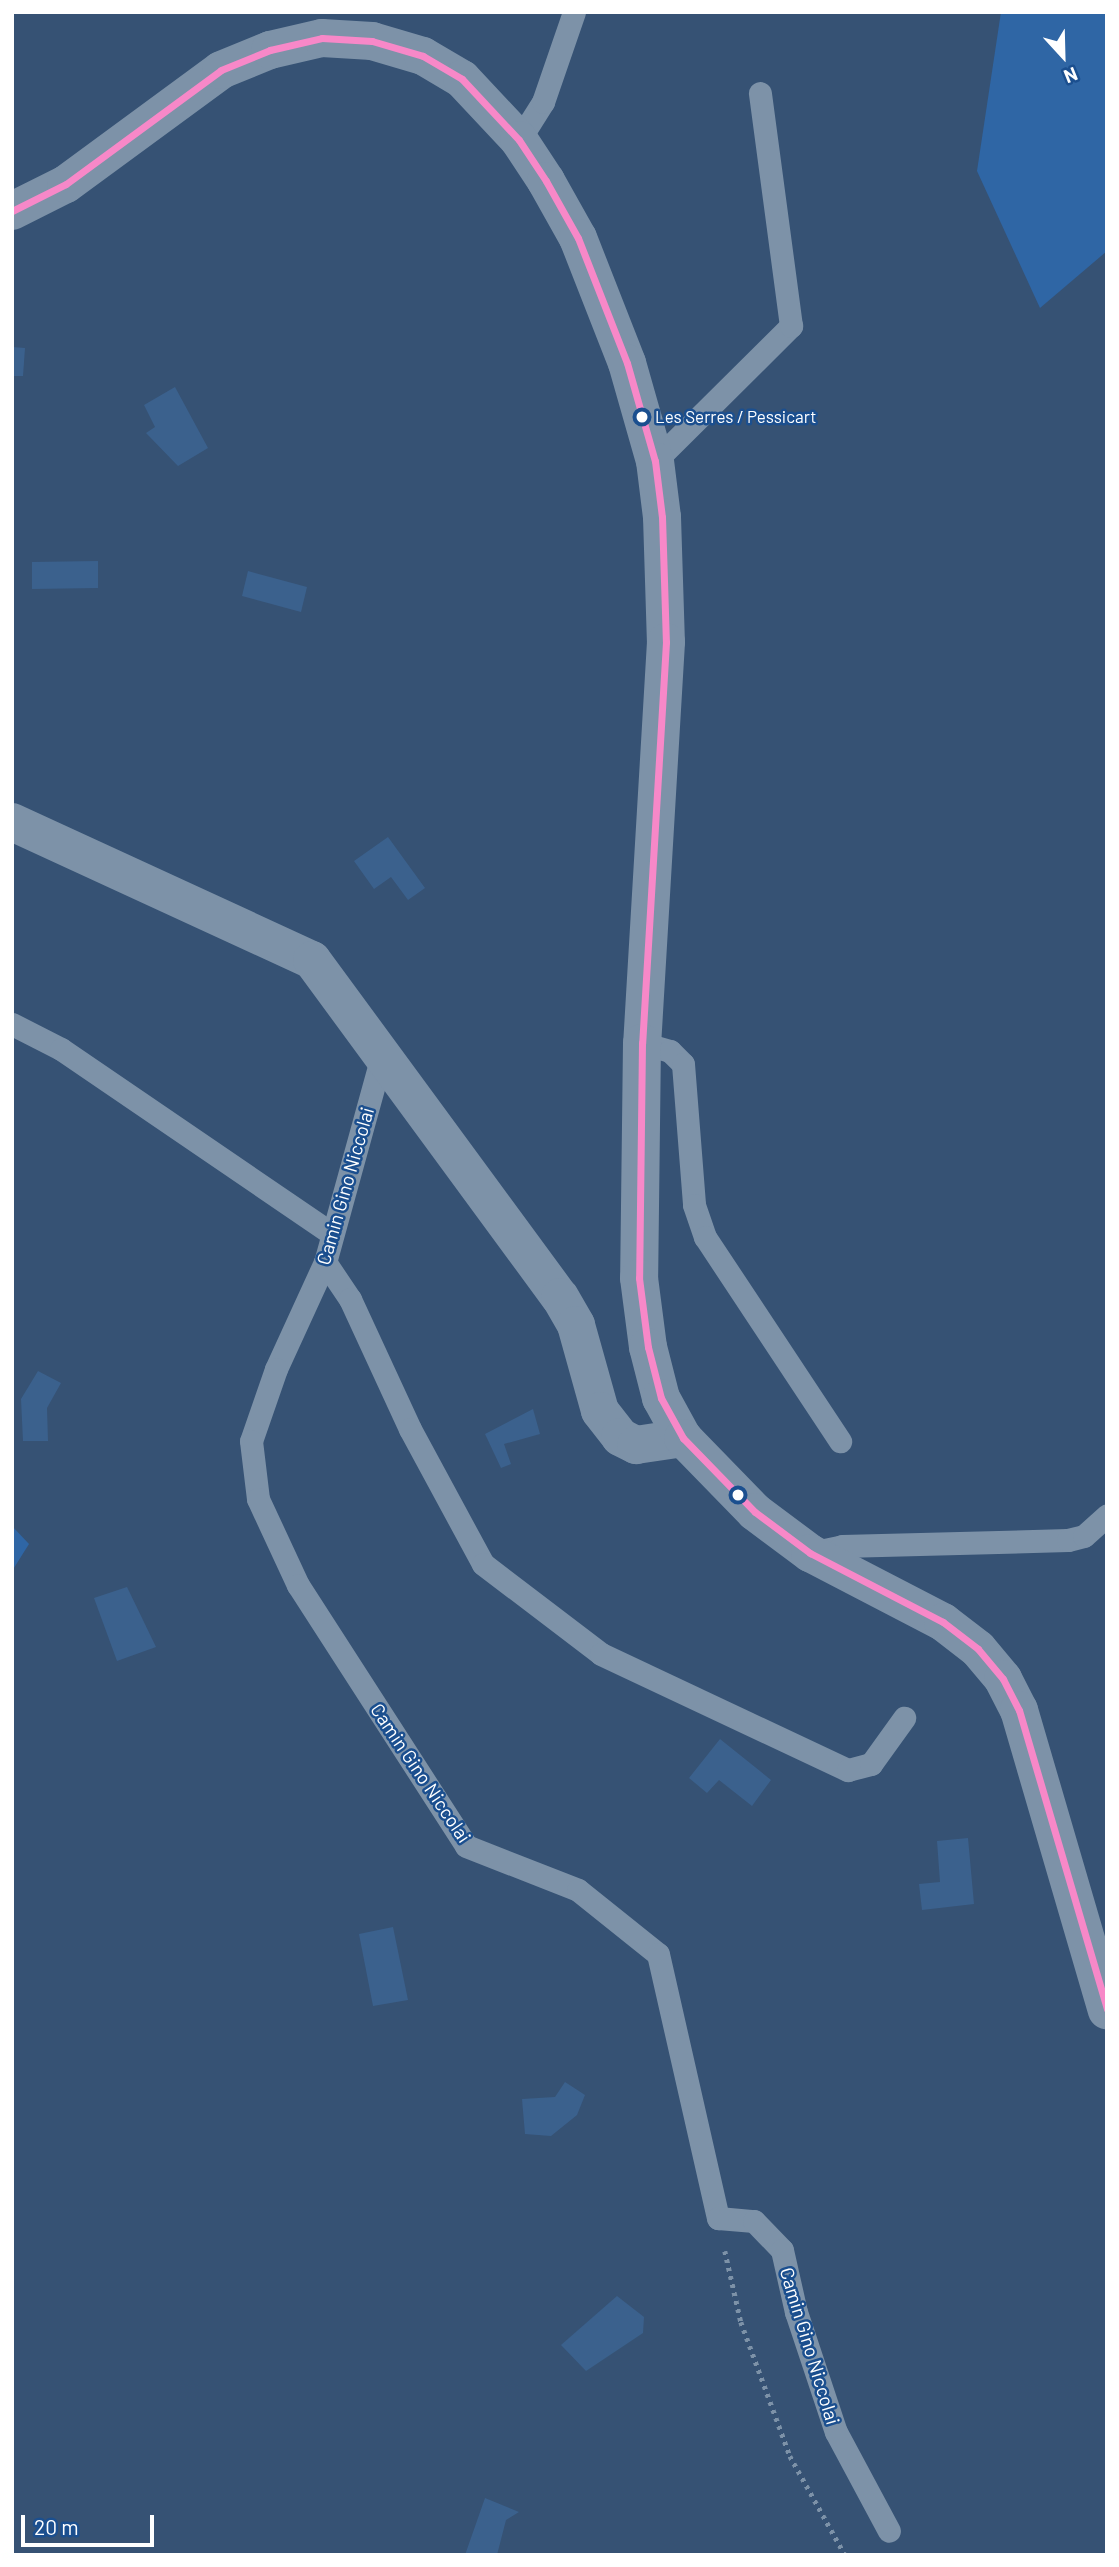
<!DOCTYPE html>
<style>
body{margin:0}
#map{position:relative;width:1119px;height:2567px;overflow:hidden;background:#365274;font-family:Barlow,sans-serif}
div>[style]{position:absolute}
.green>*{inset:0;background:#2f66a5}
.water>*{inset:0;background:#3b618d}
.path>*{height:4.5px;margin-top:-2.25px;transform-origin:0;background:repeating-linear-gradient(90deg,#7d92a8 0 3.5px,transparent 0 8.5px)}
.service>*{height:23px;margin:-11.5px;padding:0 11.5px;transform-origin:11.5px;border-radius:11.5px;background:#7d92a8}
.minor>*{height:38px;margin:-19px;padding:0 19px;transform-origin:19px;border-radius:19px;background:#7d92a8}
.tertiary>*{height:38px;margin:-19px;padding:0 19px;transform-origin:19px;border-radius:19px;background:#7d92a8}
.bus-1>*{height:7px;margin:-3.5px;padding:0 3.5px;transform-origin:3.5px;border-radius:3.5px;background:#f788c8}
.dots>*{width:19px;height:19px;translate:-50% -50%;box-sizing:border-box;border:4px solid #1b4f8f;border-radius:50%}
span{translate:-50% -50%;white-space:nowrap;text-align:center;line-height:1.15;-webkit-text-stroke:5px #1b4f8f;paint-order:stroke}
.bus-label{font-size:17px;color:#fff}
.left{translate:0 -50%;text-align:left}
.street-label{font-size:19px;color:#fff}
.frame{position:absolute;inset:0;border:14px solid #fff;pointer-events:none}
.north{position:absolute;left:1028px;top:21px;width:70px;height:70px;-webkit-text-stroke:5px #1b4f8f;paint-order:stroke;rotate:158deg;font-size:19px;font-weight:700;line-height:28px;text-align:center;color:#fff}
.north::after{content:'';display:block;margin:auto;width:24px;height:32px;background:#fff;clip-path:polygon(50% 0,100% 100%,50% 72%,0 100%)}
.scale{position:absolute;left:21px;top:2515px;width:133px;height:32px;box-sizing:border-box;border:4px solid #fff;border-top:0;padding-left:9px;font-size:21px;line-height:24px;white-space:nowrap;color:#fff;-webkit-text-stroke:5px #1b4f8f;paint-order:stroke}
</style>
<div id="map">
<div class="green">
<div style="clip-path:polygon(1001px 12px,1107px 12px,1107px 251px,1040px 308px,977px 171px)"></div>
<div style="clip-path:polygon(12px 1526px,29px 1544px,12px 1571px)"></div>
</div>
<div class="water">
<div style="clip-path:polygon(12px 347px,25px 348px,23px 376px,12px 376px)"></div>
<div style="clip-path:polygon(175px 387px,208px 448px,178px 466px,146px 433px,155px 427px,144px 405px)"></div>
<div style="clip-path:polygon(98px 561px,98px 588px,32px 589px,32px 562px)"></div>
<div style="clip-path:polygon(248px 571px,307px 587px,301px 612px,242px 596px)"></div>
<div style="clip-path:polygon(388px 837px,425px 888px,408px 900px,391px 877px,374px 889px,354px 861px)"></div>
<div style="clip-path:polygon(38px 1371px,61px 1383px,47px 1408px,48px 1441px,23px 1441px,21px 1399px)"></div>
<div style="clip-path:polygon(533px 1409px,540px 1434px,504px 1444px,511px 1464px,501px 1468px,485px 1434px)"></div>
<div style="clip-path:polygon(127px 1587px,156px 1647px,117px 1661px,94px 1598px)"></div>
<div style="clip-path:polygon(720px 1739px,771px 1780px,752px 1806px,719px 1780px,707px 1793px,689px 1778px)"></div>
<div style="clip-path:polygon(968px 1838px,974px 1904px,922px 1910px,919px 1884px,940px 1882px,937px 1841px)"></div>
<div style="clip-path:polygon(393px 1927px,408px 2000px,373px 2006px,359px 1934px)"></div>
<div style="clip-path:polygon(565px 2082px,585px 2095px,577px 2115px,551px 2136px,525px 2134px,522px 2099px,555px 2097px)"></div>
<div style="clip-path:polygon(617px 2296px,644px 2317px,643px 2333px,586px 2371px,561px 2345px)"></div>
<div style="clip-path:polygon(485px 2498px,519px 2512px,506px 2520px,497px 2555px,465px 2555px)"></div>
</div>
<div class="path">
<div style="left:725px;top:2251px;width:73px;rotate:77.3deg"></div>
<div style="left:741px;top:2322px;width:143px;rotate:69.9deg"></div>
<div style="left:790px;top:2456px;width:113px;rotate:60.9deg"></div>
</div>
<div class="service">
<div style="left:519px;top:140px;width:45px;rotate:-57.7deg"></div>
<div style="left:543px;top:102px;width:95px;rotate:-71deg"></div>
<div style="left:655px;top:461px;width:192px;rotate:-44.8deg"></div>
<div style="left:791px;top:326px;width:235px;rotate:-97.6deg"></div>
<div style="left:12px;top:1024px;width:55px;rotate:27deg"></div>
<div style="left:61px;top:1049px;width:327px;rotate:34.3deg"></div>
<div style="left:642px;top:1043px;width:29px;rotate:16deg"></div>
<div style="left:670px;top:1051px;width:18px;rotate:45deg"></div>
<div style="left:683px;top:1064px;width:141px;rotate:85.5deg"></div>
<div style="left:694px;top:1205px;width:34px;rotate:71deg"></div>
<div style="left:705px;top:1237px;width:245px;rotate:56.5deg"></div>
<div style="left:383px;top:1052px;width:218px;rotate:105.4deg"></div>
<div style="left:325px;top:1262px;width:118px;rotate:114.6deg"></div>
<div style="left:276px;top:1369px;width:76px;rotate:109.1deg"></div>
<div style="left:251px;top:1441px;width:58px;rotate:83.1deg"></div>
<div style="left:258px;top:1499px;width:95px;rotate:65.1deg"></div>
<div style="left:298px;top:1585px;width:310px;rotate:57.2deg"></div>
<div style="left:466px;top:1846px;width:120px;rotate:21.4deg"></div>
<div style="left:578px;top:1890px;width:102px;rotate:38.7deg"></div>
<div style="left:658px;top:1954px;width:271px;rotate:77.2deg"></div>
<div style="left:718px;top:2218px;width:36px;rotate:5deg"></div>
<div style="left:754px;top:2221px;width:40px;rotate:46deg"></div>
<div style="left:782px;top:2250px;width:64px;rotate:77.3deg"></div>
<div style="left:796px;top:2312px;width:126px;rotate:71.6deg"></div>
<div style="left:836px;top:2432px;width:112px;rotate:61.8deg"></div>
<div style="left:325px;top:1262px;width:45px;rotate:56deg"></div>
<div style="left:350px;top:1299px;width:143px;rotate:65.2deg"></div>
<div style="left:410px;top:1429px;width:153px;rotate:61.6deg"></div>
<div style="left:483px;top:1564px;width:148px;rotate:37.3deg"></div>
<div style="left:601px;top:1654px;width:273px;rotate:25.2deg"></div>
<div style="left:848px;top:1770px;width:24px;rotate:-15deg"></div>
<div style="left:871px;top:1764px;width:57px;rotate:-54.3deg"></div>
<div style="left:810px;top:1553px;width:33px;rotate:-12deg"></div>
<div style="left:842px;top:1546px;width:226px;rotate:-1.5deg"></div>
<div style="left:1068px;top:1540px;width:16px;rotate:-14deg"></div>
<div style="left:1084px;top:1536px;width:31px;rotate:-42deg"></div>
</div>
<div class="minor">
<div style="left:12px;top:822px;width:330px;rotate:24.7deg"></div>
<div style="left:312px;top:960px;width:418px;rotate:53.7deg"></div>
<div style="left:560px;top:1297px;width:32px;rotate:60deg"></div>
<div style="left:576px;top:1325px;width:89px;rotate:74.4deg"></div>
<div style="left:600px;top:1411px;width:33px;rotate:52deg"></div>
<div style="left:620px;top:1437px;width:18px;rotate:27deg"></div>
<div style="left:636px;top:1445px;width:48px;rotate:-8.5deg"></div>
</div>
<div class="tertiary">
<div style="left:12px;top:211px;width:60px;rotate:-26.6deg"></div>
<div style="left:66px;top:184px;width:192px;rotate:-36.3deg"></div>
<div style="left:221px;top:70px;width:53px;rotate:-22.2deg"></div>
<div style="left:270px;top:50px;width:53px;rotate:-13deg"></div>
<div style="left:322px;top:38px;width:50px;rotate:3.4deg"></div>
<div style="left:372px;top:41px;width:53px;rotate:16.4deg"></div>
<div style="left:423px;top:56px;width:45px;rotate:30.5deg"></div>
<div style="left:462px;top:79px;width:83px;rotate:46.9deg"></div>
<div style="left:519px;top:140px;width:49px;rotate:56.6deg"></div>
<div style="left:546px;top:181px;width:65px;rotate:60.7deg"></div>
<div style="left:578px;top:238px;width:134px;rotate:68.6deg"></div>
<div style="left:627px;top:363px;width:102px;rotate:74.1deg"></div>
<div style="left:655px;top:461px;width:56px;rotate:82.9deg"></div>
<div style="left:662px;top:517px;width:125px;rotate:88.2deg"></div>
<div style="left:666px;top:642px;width:402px;rotate:93.4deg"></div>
<div style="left:642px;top:1043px;width:235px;rotate:90.7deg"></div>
<div style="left:639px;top:1278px;width:70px;rotate:82.6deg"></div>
<div style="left:648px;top:1347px;width:53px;rotate:75.7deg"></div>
<div style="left:661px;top:1398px;width:46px;rotate:61.2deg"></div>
<div style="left:683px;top:1438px;width:103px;rotate:45.8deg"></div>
<div style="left:755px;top:1512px;width:69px;rotate:36.7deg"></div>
<div style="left:810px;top:1553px;width:150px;rotate:27.4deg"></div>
<div style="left:943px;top:1622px;width:44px;rotate:37.6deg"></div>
<div style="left:978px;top:1649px;width:39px;rotate:50deg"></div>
<div style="left:1003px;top:1679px;width:35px;rotate:63deg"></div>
<div style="left:1019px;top:1710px;width:313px;rotate:73.7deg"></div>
</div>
<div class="bus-1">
<div style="left:12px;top:211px;width:60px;rotate:-26.6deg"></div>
<div style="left:66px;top:184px;width:192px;rotate:-36.3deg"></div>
<div style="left:221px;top:70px;width:53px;rotate:-22.2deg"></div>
<div style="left:270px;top:50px;width:53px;rotate:-13deg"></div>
<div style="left:322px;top:38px;width:50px;rotate:3.4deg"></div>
<div style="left:372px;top:41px;width:53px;rotate:16.4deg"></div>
<div style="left:423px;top:56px;width:45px;rotate:30.5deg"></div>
<div style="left:462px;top:79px;width:83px;rotate:46.9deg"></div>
<div style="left:519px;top:140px;width:49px;rotate:56.6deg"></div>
<div style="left:546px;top:181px;width:65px;rotate:60.7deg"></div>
<div style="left:578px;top:238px;width:134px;rotate:68.6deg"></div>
<div style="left:627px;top:363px;width:102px;rotate:74.1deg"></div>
<div style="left:655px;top:461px;width:56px;rotate:82.9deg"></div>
<div style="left:662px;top:517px;width:125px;rotate:88.2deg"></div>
<div style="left:666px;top:642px;width:402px;rotate:93.4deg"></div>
<div style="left:642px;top:1043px;width:235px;rotate:90.7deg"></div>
<div style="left:639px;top:1278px;width:70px;rotate:82.6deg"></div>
<div style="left:648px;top:1347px;width:53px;rotate:75.7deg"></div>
<div style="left:661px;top:1398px;width:46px;rotate:61.2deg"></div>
<div style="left:683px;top:1438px;width:103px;rotate:45.8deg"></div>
<div style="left:755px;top:1512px;width:69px;rotate:36.7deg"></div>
<div style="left:810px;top:1553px;width:150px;rotate:27.4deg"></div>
<div style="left:943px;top:1622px;width:44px;rotate:37.6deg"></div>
<div style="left:978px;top:1649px;width:39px;rotate:50deg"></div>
<div style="left:1003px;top:1679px;width:35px;rotate:63deg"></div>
<div style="left:1019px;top:1710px;width:312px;rotate:73.6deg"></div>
</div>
<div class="dots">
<div style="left:642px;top:417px;background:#fff"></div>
<div style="left:738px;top:1495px;background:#fff"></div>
</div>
<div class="bus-label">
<span class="left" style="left:655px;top:417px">Les Serres / Pessicart</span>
</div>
<div class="street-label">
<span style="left:345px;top:1186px;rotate:-74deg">Camin Gino Niccolai</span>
<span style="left:421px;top:1773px;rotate:56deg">Camin Gino Niccolai</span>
<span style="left:810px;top:2346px;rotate:73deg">Camin Gino Niccolai</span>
</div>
<div class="frame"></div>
<div class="north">N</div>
<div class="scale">20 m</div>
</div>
